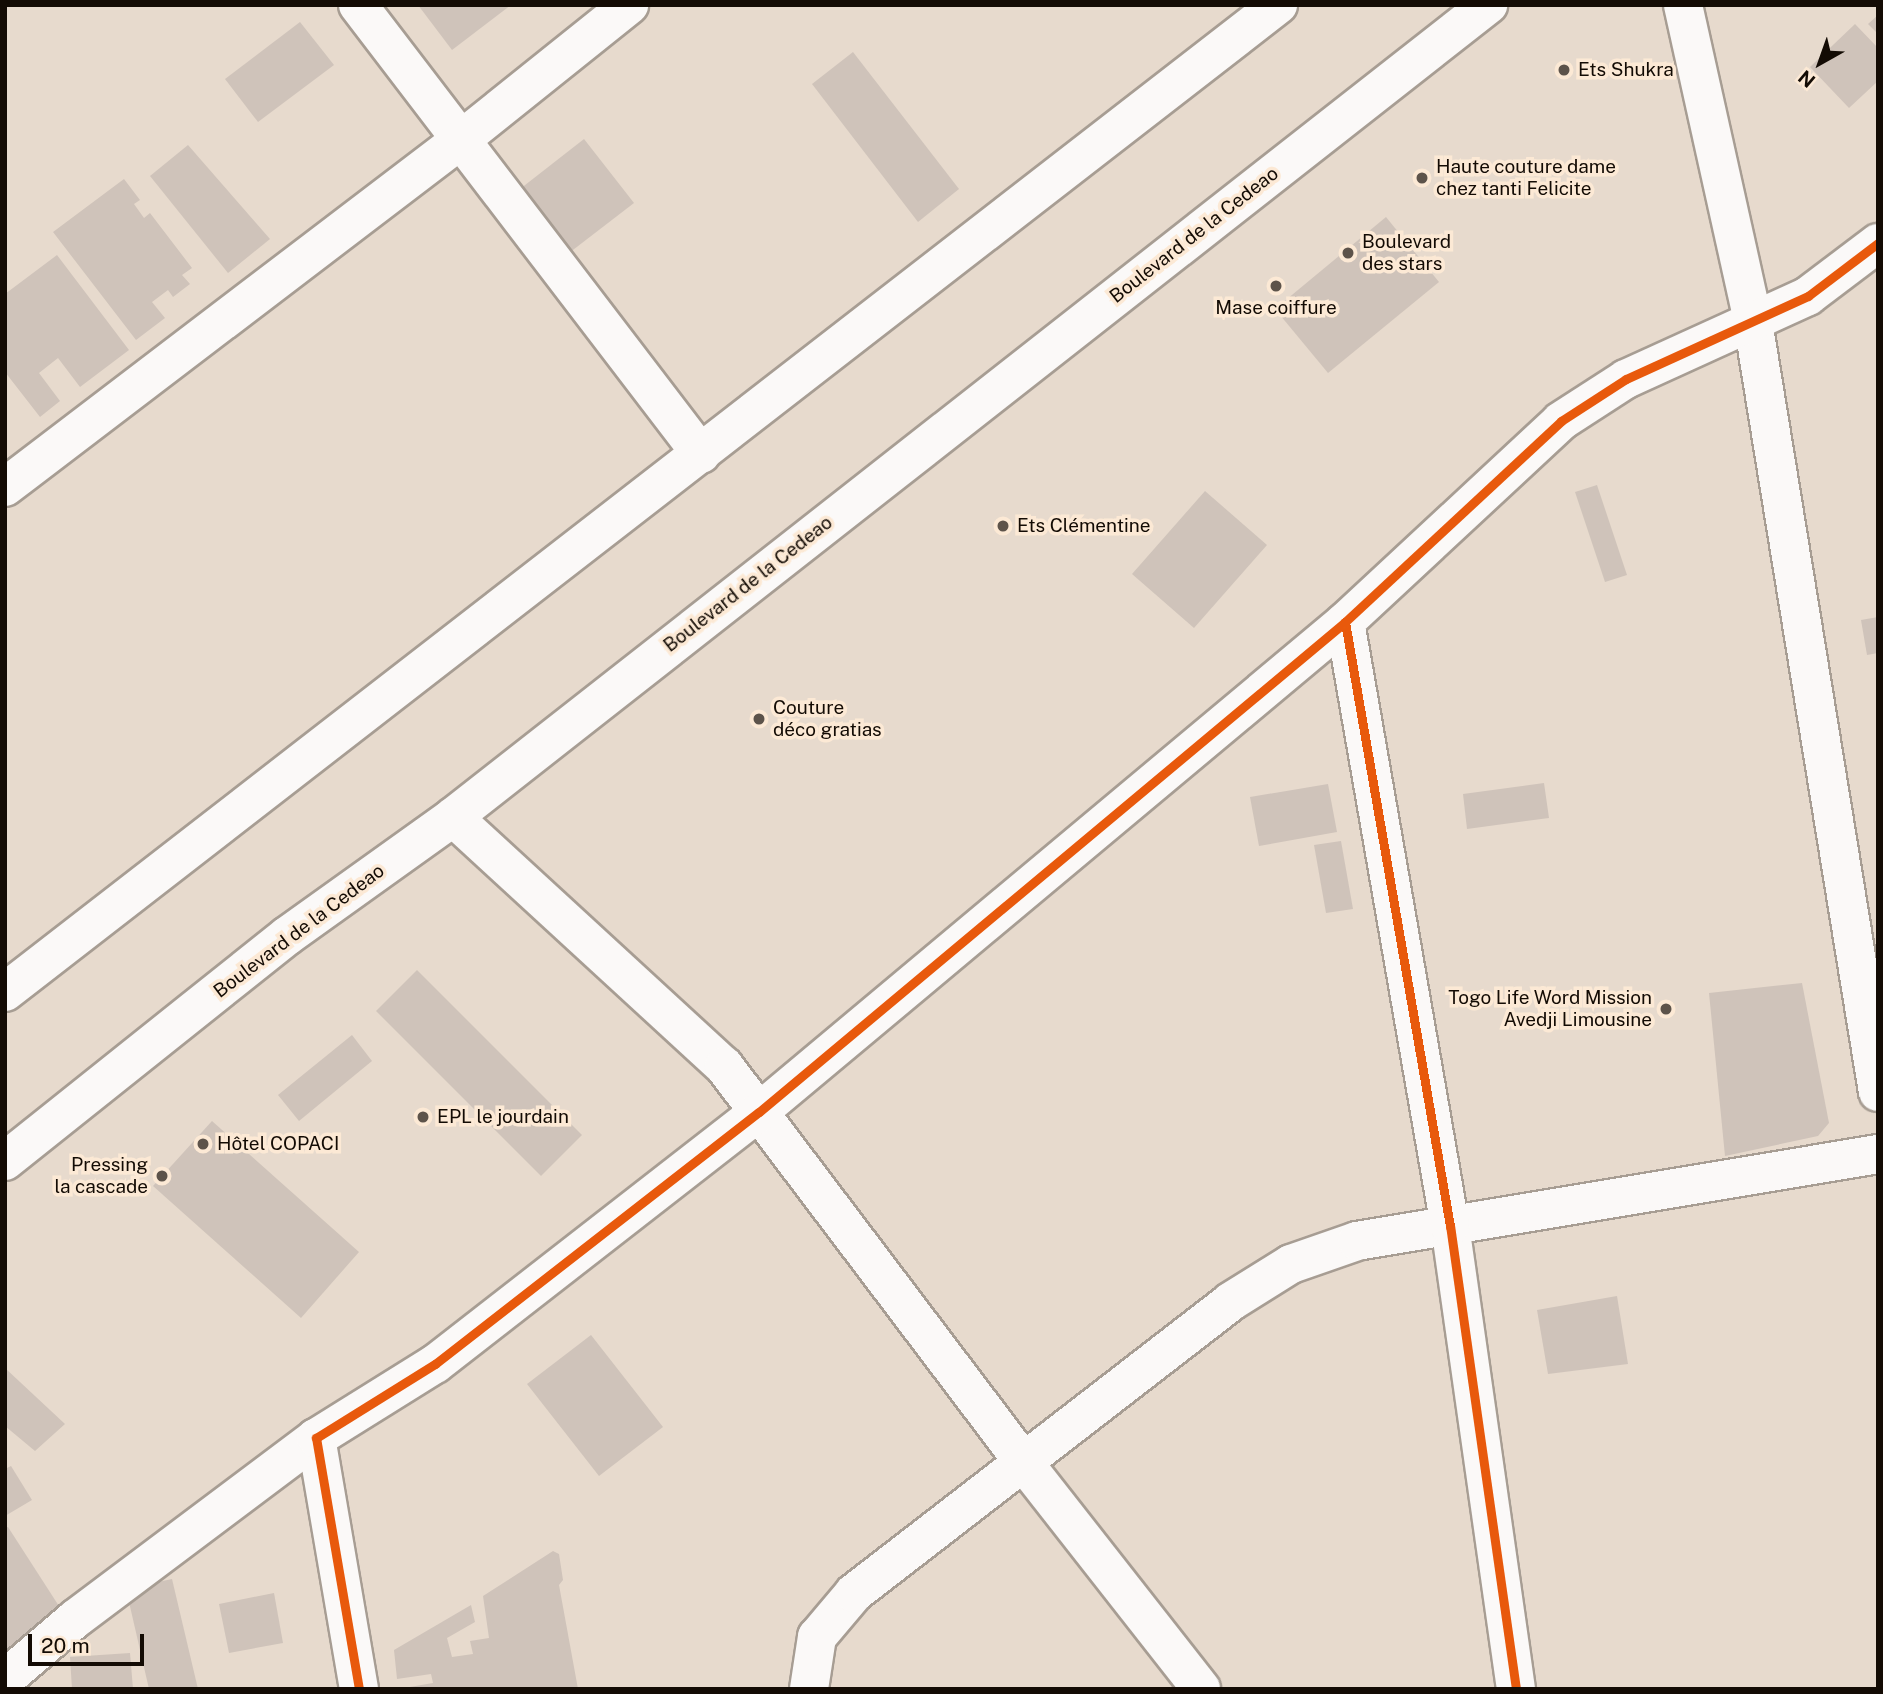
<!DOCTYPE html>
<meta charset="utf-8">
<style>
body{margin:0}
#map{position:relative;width:1883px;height:1694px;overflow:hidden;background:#e7dacd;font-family:"Public Sans",sans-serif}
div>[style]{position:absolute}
.building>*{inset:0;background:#cfc3ba}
.roads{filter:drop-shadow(2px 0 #a79d93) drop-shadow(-2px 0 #a79d93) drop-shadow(0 2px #a79d93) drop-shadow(0 -2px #a79d93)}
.street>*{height:38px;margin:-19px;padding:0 19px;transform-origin:19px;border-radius:19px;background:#fbf9f8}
.secondary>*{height:38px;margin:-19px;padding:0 19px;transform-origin:19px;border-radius:19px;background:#fbf9f8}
.cycleway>*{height:9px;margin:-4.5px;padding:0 4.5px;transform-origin:4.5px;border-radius:4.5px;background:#e8590c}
.dots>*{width:19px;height:19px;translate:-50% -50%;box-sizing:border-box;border:4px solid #fce9d5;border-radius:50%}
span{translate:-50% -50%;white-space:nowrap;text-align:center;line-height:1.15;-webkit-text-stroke:7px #fce9d5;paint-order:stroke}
.poi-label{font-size:19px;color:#130b04}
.left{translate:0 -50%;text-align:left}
.right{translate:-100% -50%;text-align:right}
.street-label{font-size:19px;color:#130b04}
.frame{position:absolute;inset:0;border:7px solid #130b04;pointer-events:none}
.north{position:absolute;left:1785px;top:28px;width:70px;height:70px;-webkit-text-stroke:5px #fce9d5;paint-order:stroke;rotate:220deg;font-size:19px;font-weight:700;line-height:28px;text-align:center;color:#130b04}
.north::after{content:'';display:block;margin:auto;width:24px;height:32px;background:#130b04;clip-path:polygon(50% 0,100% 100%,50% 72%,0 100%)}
.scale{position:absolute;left:28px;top:1634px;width:116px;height:32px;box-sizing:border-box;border:4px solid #130b04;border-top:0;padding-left:9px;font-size:21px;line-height:24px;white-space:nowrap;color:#130b04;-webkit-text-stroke:5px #fce9d5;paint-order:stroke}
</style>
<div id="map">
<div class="building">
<div style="clip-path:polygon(418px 5px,511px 5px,452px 50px)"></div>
<div style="clip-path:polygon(1878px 15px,1878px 34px,1868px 24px)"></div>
<div style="clip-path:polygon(300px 22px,334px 65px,258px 122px,225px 79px)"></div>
<div style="clip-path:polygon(1855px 24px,1878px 48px,1878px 81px,1849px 108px,1810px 67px)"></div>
<div style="clip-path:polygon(853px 52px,959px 189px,918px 222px,812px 84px)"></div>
<div style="clip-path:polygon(584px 139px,634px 203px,569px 253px,520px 189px)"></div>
<div style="clip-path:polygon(188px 145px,270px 239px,228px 273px,150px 176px)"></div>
<div style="clip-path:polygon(124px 179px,140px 200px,134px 204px,144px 218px,150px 213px,192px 268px,182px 275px,190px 284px,173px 297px,168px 290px,152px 302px,165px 318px,136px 340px,53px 232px)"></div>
<div style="clip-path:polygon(1386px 217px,1439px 282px,1328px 373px,1275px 309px)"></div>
<div style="clip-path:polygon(57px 255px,129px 350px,80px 387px,58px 358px,39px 373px,60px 401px,40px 417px,5px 372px,5px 294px)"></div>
<div style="clip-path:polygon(1597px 485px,1627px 575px,1605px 582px,1575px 492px)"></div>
<div style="clip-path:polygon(1205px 491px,1267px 545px,1194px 628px,1132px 574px)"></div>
<div style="clip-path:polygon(1878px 617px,1878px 653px,1867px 655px,1861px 620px)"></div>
<div style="clip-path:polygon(1544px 783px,1549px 818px,1467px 829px,1463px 794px)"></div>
<div style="clip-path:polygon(1328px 784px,1337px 832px,1259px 846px,1250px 797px)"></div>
<div style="clip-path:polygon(1341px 841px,1353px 909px,1326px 913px,1314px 845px)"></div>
<div style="clip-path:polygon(417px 970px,582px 1135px,541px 1176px,376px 1011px)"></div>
<div style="clip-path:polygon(1802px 983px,1829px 1123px,1818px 1136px,1725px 1156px,1709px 993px)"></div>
<div style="clip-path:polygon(352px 1035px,372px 1061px,299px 1121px,278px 1095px)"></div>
<div style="clip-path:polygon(212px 1121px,359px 1252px,301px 1318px,153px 1186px)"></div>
<div style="clip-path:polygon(1617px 1296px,1628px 1364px,1548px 1374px,1537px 1310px)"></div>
<div style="clip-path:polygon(591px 1335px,663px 1427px,599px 1476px,527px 1384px)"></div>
<div style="clip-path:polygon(5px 1368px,65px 1424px,35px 1451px,5px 1426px)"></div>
<div style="clip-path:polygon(11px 1466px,32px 1500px,5px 1516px,5px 1469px)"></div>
<div style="clip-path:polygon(8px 1527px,66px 1617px,5px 1666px,5px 1528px)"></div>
<div style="clip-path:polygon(553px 1551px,559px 1554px,563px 1580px,559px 1585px,578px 1689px,398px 1689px,433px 1683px,431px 1674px,397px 1679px,394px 1650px,471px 1605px,475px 1622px,447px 1638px,452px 1657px,473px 1654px,470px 1641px,489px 1638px,483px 1596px)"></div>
<div style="clip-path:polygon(172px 1579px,198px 1689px,149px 1689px,126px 1589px)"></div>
<div style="clip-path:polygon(274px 1593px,283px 1643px,229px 1653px,219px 1604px)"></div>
<div style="clip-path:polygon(130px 1653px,133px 1689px,72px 1689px,70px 1657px)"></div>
</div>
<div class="roads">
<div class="street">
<div style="left:358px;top:5px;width:565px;rotate:52.62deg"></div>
<div style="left:1683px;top:5px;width:325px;rotate:77.5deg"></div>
<div style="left:1753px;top:322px;width:780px;rotate:80.78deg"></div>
<div style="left:5px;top:487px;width:576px;rotate:-37.31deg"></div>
<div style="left:463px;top:138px;width:213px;rotate:-38.7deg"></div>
<div style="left:453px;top:817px;width:368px;rotate:42.6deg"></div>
<div style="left:724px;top:1066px;width:498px;rotate:52.9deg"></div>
<div style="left:1024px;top:1463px;width:287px;rotate:51.9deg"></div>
<div style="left:5px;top:1679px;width:92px;rotate:-40.6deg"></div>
<div style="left:75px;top:1619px;width:301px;rotate:-36.9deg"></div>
<div style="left:359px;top:1689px;width:255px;rotate:-99.7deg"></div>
<div style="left:316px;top:1438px;width:140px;rotate:-31.9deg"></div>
<div style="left:435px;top:1364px;width:410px;rotate:-37.9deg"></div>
<div style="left:759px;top:1112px;width:764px;rotate:-39.9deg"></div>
<div style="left:809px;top:1689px;width:53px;rotate:-81.3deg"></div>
<div style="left:817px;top:1637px;width:57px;rotate:-49.9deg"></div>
<div style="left:854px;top:1593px;width:475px;rotate:-37.7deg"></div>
<div style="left:1230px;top:1302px;width:72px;rotate:-31.9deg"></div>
<div style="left:1291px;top:1264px;width:70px;rotate:-19.2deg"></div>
<div style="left:1357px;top:1241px;width:528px;rotate:-9.48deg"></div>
<div style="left:1516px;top:1689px;width:468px;rotate:-98.1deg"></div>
<div style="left:1450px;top:1226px;width:613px;rotate:-99.86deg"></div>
<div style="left:1345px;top:622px;width:295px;rotate:-42.9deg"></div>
<div style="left:1561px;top:421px;width:77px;rotate:-32.9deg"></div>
<div style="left:1626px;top:379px;width:200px;rotate:-24.5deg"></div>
<div style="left:1808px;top:296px;width:88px;rotate:-37.1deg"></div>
</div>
<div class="secondary">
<div style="left:5px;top:992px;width:1611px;rotate:-37.79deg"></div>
<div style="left:5px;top:1161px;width:361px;rotate:-38.6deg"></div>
<div style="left:287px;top:936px;width:204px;rotate:-35.6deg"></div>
<div style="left:453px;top:817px;width:1316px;rotate:-38.12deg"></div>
</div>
</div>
<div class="cycleway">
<div style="left:359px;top:1689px;width:255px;rotate:-99.7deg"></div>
<div style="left:316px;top:1438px;width:140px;rotate:-31.9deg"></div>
<div style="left:435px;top:1364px;width:410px;rotate:-37.9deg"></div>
<div style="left:759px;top:1112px;width:764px;rotate:-39.9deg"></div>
<div style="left:1516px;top:1689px;width:468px;rotate:-98.1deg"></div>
<div style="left:1450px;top:1226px;width:613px;rotate:-99.86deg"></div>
<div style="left:1345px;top:622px;width:295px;rotate:-42.9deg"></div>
<div style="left:1561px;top:421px;width:77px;rotate:-32.9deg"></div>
<div style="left:1626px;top:379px;width:200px;rotate:-24.5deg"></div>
<div style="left:1808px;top:296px;width:88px;rotate:-37.1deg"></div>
</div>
<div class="dots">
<div style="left:1564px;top:70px;background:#5d534a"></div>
<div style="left:1422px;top:178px;background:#5d534a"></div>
<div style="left:1348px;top:253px;background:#5d534a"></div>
<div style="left:1276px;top:286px;background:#5d534a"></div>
<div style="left:1003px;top:526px;background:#5d534a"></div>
<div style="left:759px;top:719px;background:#5d534a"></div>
<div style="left:1666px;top:1009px;background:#5d534a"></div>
<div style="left:423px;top:1117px;background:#5d534a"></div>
<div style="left:203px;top:1144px;background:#5d534a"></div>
<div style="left:162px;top:1176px;background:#5d534a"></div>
</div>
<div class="poi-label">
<span class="left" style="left:1578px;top:70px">Ets Shukra</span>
<span class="left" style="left:1436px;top:178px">Haute couture dame<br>chez tanti Felicite</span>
<span class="left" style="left:1362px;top:253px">Boulevard<br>des stars</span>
<span style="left:1276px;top:308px">Mase coiffure</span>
<span class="left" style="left:1017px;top:526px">Ets Clémentine</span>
<span class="left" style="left:773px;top:719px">Couture<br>déco gratias</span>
<span class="right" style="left:1652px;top:1009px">Togo Life Word Mission<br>Avedji Limousine</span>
<span class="left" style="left:437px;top:1117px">EPL le jourdain</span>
<span class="left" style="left:217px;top:1144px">Hôtel COPACI</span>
<span class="right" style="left:148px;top:1176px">Pressing<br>la cascade</span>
</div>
<div class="street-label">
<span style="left:1194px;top:235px;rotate:-38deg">Boulevard de la Cedeao</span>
<span style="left:748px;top:584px;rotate:-38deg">Boulevard de la Cedeao</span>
<span style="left:299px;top:931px;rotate:-37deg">Boulevard de la Cedeao</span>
</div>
<div class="frame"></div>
<div class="north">N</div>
<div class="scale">20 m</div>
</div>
